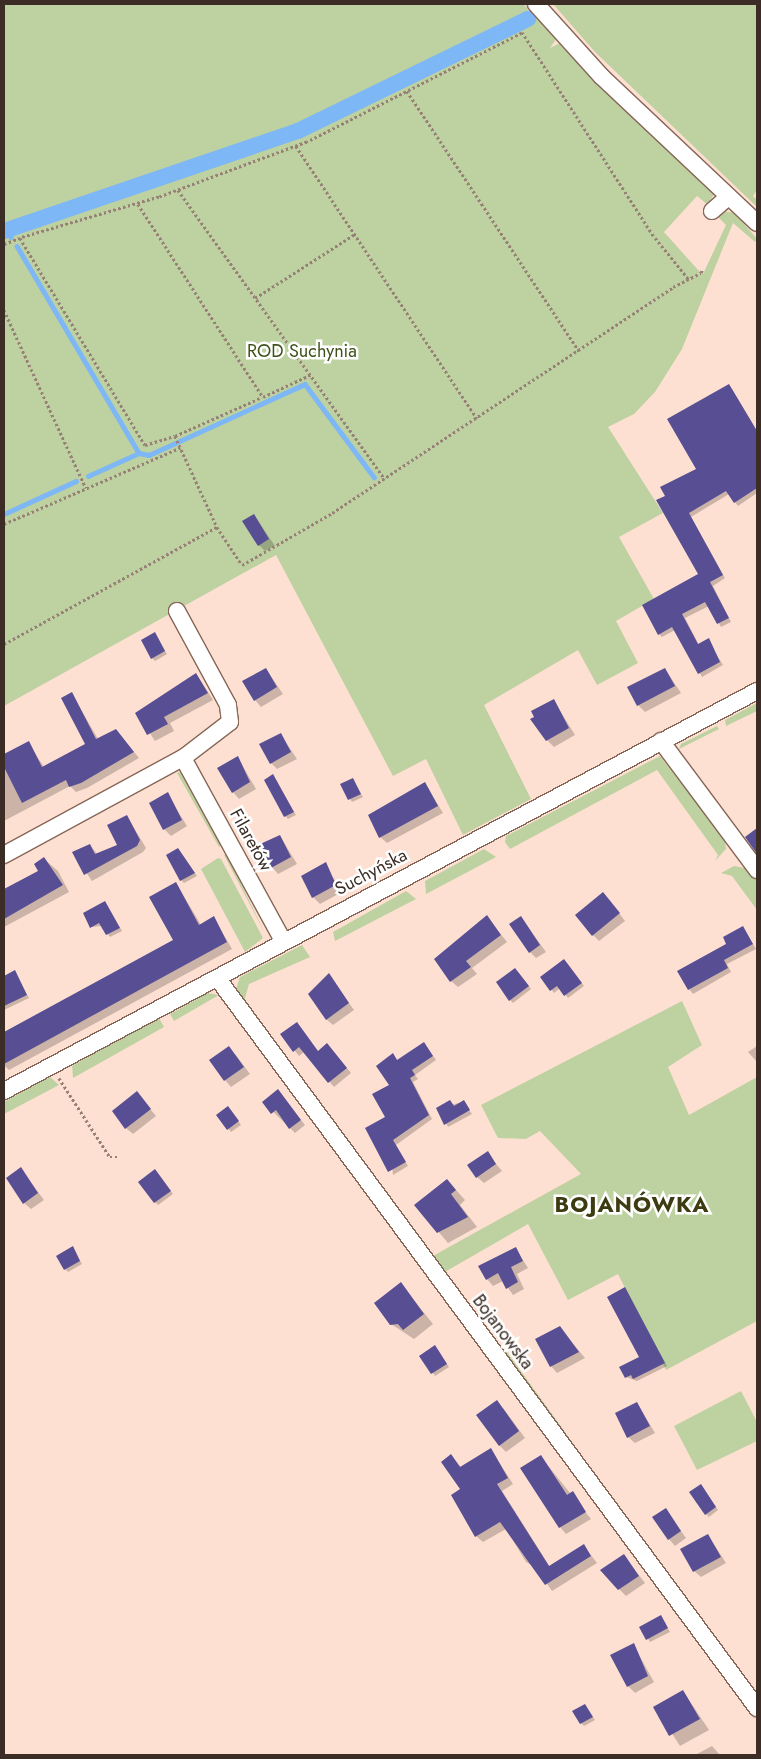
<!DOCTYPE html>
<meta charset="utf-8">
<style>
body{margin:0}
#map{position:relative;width:761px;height:1759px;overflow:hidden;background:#fee0d2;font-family:Jost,sans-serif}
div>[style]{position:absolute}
.green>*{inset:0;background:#bed1a1}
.shadow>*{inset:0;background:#0003}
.stream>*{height:4.5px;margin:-2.25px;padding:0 2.25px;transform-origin:2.25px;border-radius:2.25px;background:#7db7f6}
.canal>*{height:16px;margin:-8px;padding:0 8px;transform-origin:8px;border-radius:8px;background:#7db7f6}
.building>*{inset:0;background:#574e93}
.path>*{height:2.5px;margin-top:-1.25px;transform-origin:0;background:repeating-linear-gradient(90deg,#978177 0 2.5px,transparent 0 5px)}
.roads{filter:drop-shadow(1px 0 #866657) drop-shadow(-1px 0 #866657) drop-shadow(0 1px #866657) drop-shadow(0 -1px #866657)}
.minor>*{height:16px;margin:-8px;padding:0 8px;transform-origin:8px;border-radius:8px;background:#fff}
span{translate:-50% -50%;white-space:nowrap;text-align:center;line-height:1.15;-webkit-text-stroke:5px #fff;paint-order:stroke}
.park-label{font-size:18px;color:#3f5119}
.street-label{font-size:18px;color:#3b2d26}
.district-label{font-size:22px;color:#3c3b12;font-weight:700;letter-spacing:1px}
.frame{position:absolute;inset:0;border:5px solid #3b2d26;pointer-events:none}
</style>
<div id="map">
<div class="green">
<div style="clip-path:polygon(4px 4px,524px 4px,529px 12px,296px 127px,4px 228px)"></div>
<div style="clip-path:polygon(553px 4px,757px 4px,757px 190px,753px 196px,757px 200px,757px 216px,753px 212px,757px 207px,595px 52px)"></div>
<div style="clip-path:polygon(538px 16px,557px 38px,550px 48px,560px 43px,714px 194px,708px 205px,697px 196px,664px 232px,699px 271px,703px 274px,726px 225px,718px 217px,723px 211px,735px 213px,757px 239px,755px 242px,733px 223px,682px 349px,655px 392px,634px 414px,608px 427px,663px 513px,619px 537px,654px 599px,616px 621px,638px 663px,597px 685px,578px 650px,484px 705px,531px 799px,463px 835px,426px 759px,393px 776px,276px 555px,4px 706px,4px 235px,298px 134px)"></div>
<div style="clip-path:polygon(757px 703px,757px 711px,726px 726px,725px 720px)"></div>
<div style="clip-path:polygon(717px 726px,719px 729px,679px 749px,681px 744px)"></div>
<div style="clip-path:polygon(660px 756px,725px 840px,726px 849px,715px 861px,718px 855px,657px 770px,510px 849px,505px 842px,506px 836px)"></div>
<div style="clip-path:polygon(179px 772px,182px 774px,221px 845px,219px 847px,177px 773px,132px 794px)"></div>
<div style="clip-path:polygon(484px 849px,496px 857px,426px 894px,425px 881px)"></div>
<div style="clip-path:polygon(224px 855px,227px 855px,266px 935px)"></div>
<div style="clip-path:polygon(218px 858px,221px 859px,263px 938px,245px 952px,201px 869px)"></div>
<div style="clip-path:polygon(734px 866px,750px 869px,757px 879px,757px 910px,732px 876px,721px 873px)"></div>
<div style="clip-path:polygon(406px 891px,416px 899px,335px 941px,333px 932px)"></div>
<div style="clip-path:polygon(302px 945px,310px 957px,249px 984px,244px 1002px,235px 992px,240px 977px)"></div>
<div style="clip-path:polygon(208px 993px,219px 995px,174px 1021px,170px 1014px)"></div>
<div style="clip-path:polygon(682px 1001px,702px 1045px,668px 1067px,689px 1115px,757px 1077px,757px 1321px,666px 1370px,618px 1274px,568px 1300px,528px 1224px,443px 1273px,431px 1257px,581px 1174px,540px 1131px,526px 1139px,498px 1138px,481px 1105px)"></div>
<div style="clip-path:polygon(159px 1018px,164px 1027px,73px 1078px,72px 1066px)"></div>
<div style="clip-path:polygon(50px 1077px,59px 1085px,4px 1114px,4px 1102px)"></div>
<div style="clip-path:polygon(505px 1349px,560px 1425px,585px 1461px,503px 1353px)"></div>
<div style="clip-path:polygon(741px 1391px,757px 1422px,757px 1441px,697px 1470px,674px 1426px)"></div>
</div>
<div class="shadow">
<div style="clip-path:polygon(732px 389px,757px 431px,757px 493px,738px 506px,729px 494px,691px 517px,725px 578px,713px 586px,731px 622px,721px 627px,709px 606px,685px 618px,699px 645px,708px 640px,723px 665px,702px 677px,675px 630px,662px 637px,659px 634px,699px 575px,666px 497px,698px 470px)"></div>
<div style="clip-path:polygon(254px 515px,275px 546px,265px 551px,259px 545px)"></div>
<div style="clip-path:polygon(155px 634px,167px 654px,155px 661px,152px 658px)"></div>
<div style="clip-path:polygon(266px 669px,283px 694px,261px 707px,255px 700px)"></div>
<div style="clip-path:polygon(665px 669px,681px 693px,645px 712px,638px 705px)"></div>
<div style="clip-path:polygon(196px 674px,213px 700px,170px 723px,174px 731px,155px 741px,137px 713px)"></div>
<div style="clip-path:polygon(72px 694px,98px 739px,121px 736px,139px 758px,87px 788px,76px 792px,70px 786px,4px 821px,4px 755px,28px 743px,44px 767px,87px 744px)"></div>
<div style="clip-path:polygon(554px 701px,575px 735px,554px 747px,547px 740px)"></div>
<div style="clip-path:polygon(281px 735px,297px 759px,277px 769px,271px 763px)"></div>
<div style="clip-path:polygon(238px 758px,256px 789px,239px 799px,233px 792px)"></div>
<div style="clip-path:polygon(273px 776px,296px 815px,288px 819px,285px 816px)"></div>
<div style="clip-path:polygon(352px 780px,363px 797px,352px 802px,350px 799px)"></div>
<div style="clip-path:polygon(425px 783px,443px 813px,387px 843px,380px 837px)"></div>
<div style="clip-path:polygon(167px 794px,187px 826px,171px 836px,164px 829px)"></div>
<div style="clip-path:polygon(127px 816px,146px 848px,143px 852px,92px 881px,73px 853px,90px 845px,98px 855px,119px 846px)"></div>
<div style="clip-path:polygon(280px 836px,297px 864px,278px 874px,272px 867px)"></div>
<div style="clip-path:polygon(181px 853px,197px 876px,184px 883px,181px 880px)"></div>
<div style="clip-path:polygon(44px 859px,58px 871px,69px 892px,4px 927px,4px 892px,40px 871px)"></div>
<div style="clip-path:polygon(325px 864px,342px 892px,320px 904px,313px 897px)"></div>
<div style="clip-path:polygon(176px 883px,201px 925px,214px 918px,232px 949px,9px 1070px,4px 1065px,4px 1034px,174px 941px)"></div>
<div style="clip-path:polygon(610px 901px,625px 921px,599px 941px,593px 935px)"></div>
<div style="clip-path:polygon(105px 902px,122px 931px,110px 937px,102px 926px,91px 927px)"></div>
<div style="clip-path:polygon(487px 917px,507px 942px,472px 968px,477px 974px,458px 987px,451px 981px)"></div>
<div style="clip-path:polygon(521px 917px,546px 952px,536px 958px,530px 952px)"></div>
<div style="clip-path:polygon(743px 928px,756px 949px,727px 964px,731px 972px,693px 994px,689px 989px)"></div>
<div style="clip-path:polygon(567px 963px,584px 986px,568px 998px,560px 988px,554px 993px,542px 977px)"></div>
<div style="clip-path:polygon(14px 972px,29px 998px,4px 1010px,4px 977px)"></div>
<div style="clip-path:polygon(518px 972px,531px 989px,513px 1003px,510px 1000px)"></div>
<div style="clip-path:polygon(329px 975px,354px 1010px,333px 1025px,326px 1019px)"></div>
<div style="clip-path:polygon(282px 1035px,318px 1052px,332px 1050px,351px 1073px,334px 1087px,304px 1052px,299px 1056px)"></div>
<div style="clip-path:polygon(757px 1046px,757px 1060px,756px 1061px,748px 1052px)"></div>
<div style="clip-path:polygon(427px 1047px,436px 1060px,415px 1075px,418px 1079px,413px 1082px,432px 1119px,396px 1145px,408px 1166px,393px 1175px,387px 1117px,393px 1055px,398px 1061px)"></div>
<div style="clip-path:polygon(235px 1054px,250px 1074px,231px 1087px,225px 1080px)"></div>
<div style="clip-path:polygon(278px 1091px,305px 1125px,295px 1133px,263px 1102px)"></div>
<div style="clip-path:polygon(137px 1093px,156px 1116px,133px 1134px,126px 1128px)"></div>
<div style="clip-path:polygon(463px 1102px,472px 1114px,448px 1127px,438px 1108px)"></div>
<div style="clip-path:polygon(231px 1111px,241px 1125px,231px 1132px,218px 1116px)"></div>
<div style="clip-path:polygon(487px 1153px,502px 1171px,484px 1183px,477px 1177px)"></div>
<div style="clip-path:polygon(21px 1169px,44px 1200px,31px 1209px,24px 1203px)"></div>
<div style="clip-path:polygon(158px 1174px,173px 1194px,158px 1205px,155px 1202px)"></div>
<div style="clip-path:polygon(447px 1180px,465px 1200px,460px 1205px,477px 1227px,448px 1243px,416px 1205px)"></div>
<div style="clip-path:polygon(73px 1248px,82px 1264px,68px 1272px,65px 1269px)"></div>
<div style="clip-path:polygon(516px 1249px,528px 1268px,517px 1274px,524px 1289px,513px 1295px,503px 1281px,493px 1286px,487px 1279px)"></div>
<div style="clip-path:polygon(401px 1284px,433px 1324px,414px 1339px,391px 1324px)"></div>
<div style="clip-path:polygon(625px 1289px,667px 1366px,637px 1381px,626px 1377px,641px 1357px)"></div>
<div style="clip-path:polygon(560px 1328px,585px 1358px,557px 1373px,551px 1366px)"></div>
<div style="clip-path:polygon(438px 1350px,449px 1367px,435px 1376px,421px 1356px)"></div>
<div style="clip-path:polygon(637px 1403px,655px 1433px,635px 1443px,628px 1437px)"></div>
<div style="clip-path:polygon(503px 1408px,525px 1438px,506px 1452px,499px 1445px)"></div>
<div style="clip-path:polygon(491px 1450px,513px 1484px,502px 1491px,550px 1567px,584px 1546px,597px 1563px,552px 1591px,535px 1567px,526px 1562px,506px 1529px,483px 1542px,476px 1536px,451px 1456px,461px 1467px)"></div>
<div style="clip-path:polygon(541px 1457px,591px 1519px,566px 1534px,560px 1527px)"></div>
<div style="clip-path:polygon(703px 1488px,718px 1510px,709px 1517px,706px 1514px)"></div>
<div style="clip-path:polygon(666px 1510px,686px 1538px,675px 1546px,669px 1539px)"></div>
<div style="clip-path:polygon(708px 1535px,726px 1563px,701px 1577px,694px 1571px)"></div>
<div style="clip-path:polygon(624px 1556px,645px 1583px,626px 1596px,601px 1571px)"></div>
<div style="clip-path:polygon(661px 1616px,670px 1632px,650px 1642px,641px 1627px)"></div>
<div style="clip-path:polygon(633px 1644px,654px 1682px,635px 1693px,628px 1686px)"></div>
<div style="clip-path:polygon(683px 1691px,709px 1730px,680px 1746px,655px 1707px)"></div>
<div style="clip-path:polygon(585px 1706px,595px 1720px,584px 1726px,581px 1723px)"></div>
<div style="clip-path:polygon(712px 1746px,720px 1755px,698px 1755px,697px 1754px)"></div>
</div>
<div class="stream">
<div style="left:7px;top:230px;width:8px;rotate:60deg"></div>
<div style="left:17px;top:246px;width:240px;rotate:59.5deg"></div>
<div style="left:139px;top:453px;width:10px;rotate:11deg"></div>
<div style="left:149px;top:455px;width:171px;rotate:-24.5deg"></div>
<div style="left:305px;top:384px;width:116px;rotate:53.4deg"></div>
<div style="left:88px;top:476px;width:56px;rotate:-24.3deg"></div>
<div style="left:4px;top:514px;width:79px;rotate:-24.6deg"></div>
</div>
<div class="canal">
<div style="left:4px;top:231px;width:311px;rotate:-18.8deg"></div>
<div style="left:298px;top:131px;width:256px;rotate:-26deg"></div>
</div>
<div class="building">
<div style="clip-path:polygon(729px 384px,757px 431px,757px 488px,734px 503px,726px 491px,689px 513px,723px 575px,710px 582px,729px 618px,717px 624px,705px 602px,682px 614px,698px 644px,709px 638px,720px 662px,698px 674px,672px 627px,658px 635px,642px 605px,698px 574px,656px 500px,665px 496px,660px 487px,696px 469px,667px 419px)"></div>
<div style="clip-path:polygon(254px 514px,269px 539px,258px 546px,242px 521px)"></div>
<div style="clip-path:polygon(155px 632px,165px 651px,151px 659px,141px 640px)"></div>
<div style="clip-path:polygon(266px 668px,277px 687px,254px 701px,242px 681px)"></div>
<div style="clip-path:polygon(665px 668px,675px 686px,637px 706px,627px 687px)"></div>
<div style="clip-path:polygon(196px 673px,208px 693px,164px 717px,168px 724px,147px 735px,135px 713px)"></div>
<div style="clip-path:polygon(72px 692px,96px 739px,116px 729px,134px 752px,81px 783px,69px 787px,66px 780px,22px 803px,4px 767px,4px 754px,29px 741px,42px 767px,85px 744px,61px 698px)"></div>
<div style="clip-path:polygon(554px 699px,569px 728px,546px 741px,530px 719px,534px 717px,531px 711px)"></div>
<div style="clip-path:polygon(281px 733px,291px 752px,270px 764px,259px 744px)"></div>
<div style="clip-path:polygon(238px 756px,250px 782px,232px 793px,217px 768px)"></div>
<div style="clip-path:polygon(273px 774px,294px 812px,284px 817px,264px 780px)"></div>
<div style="clip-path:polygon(353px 778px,361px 794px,348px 800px,340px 784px)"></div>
<div style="clip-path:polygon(425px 782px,438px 806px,379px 838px,368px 815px)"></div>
<div style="clip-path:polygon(168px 792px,182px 820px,163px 830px,149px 803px)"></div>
<div style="clip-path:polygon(127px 815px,140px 840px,137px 846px,84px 875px,72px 852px,90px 844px,95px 854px,117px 845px,107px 825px)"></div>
<div style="clip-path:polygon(757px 828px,757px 854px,745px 837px)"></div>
<div style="clip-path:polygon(280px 835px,291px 857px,271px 868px,258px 845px)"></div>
<div style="clip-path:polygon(178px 848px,195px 873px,180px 881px,166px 855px)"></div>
<div style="clip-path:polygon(44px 857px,63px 885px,4px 919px,4px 889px,38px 871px,34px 864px)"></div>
<div style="clip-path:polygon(326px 862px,336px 885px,312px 898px,301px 876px)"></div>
<div style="clip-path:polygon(176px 882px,199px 925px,214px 916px,227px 942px,4px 1064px,4px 1032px,173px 940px,149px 897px)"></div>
<div style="clip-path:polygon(603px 892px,620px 913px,592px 936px,575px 915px)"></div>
<div style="clip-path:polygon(105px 901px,120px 928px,106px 935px,99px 923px,90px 928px,83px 913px)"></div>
<div style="clip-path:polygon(487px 915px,501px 935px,466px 961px,471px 967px,450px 982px,434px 959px)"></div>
<div style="clip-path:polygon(521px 916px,540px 945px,529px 953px,509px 924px)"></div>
<div style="clip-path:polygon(743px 926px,753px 944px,724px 960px,728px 968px,688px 990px,677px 971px,726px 944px,723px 937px)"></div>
<div style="clip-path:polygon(564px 959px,582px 983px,564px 996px,557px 986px,550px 991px,540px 977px)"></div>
<div style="clip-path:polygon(515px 968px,529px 986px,509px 1001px,496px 982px)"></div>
<div style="clip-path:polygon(15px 970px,27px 995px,4px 1006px,4px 976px)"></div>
<div style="clip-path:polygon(329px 973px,349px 1003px,326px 1020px,308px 994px)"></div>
<div style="clip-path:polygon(297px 1022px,318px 1051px,327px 1043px,347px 1068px,328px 1083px,299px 1047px,293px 1052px,280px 1034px)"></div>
<div style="clip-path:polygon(424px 1042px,433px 1056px,412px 1070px,415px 1075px,410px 1078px,429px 1115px,393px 1140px,406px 1162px,388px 1172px,365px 1128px,385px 1117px,372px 1094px,389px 1085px,376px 1066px,393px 1053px,397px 1060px)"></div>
<div style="clip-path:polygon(229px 1046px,244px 1067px,224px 1081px,209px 1060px)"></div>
<div style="clip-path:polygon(278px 1089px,301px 1120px,289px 1129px,276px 1110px,271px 1114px,262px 1102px)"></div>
<div style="clip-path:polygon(137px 1091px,151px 1109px,125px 1129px,112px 1111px)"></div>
<div style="clip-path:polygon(450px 1100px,454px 1106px,464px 1100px,470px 1110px,444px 1125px,436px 1108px)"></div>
<div style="clip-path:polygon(228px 1106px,239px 1121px,227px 1130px,216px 1115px)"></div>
<div style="clip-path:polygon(488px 1151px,496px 1164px,476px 1178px,467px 1165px)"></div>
<div style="clip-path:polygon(21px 1167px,38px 1193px,23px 1204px,6px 1178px)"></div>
<div style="clip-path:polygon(155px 1169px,171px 1191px,154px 1203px,138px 1182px)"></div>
<div style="clip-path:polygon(447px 1179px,456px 1190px,451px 1194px,468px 1217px,437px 1233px,414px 1205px)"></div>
<div style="clip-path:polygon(73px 1246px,80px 1261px,64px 1270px,56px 1256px)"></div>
<div style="clip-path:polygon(516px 1247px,523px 1261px,511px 1267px,518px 1282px,506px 1289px,498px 1273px,486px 1280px,478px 1266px)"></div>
<div style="clip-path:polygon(401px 1282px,424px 1314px,403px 1330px,398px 1324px,390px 1325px,374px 1303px)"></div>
<div style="clip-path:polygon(625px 1287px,665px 1363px,633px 1379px,631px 1375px,625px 1378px,619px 1367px,639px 1357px,607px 1297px)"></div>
<div style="clip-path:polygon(560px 1326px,579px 1352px,550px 1367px,535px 1339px)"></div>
<div style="clip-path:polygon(435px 1345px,447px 1364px,431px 1374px,419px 1356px)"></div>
<div style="clip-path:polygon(497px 1400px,519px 1431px,499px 1446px,476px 1415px)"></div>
<div style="clip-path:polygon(637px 1402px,650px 1426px,627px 1438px,615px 1413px)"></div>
<div style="clip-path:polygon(491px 1448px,508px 1478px,497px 1484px,549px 1566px,584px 1544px,591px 1556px,545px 1585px,500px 1522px,475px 1537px,451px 1495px,460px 1489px,441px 1462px,451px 1454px,460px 1467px)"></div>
<div style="clip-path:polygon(541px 1455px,567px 1495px,573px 1491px,586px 1512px,559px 1528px,520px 1468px)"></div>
<div style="clip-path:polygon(701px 1484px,716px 1507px,705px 1515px,689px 1492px)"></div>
<div style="clip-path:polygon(666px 1508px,681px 1531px,668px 1540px,652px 1517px)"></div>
<div style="clip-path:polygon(708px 1534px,721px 1557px,693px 1572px,680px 1549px)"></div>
<div style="clip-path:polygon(624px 1554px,639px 1576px,618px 1590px,600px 1570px)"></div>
<div style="clip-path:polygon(661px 1615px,668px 1628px,646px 1640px,639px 1627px)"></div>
<div style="clip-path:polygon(634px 1643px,648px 1676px,627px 1687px,610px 1655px)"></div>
<div style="clip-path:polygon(683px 1690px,700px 1719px,669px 1736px,653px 1707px)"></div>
<div style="clip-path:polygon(585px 1704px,593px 1717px,580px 1724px,572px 1711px)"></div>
</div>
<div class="path">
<div style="left:407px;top:91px;width:312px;rotate:56.5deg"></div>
<div style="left:296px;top:146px;width:327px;rotate:56.4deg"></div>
<div style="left:178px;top:190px;width:355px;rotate:54.4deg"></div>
<div style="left:138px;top:204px;width:230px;rotate:57.1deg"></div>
<div style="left:263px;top:397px;width:52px;rotate:-25.1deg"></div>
<div style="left:4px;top:244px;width:17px;rotate:-21deg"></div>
<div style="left:688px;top:279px;width:55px;rotate:-129.1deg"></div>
<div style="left:653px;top:236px;width:242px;rotate:-122.8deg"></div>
<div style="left:522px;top:33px;width:241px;rotate:153.1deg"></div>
<div style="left:307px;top:142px;width:158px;rotate:159.6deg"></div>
<div style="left:159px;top:197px;width:145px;rotate:163.6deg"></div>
<div style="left:20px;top:238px;width:242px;rotate:58.9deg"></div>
<div style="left:145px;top:445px;width:31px;rotate:-17deg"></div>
<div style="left:175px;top:436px;width:100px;rotate:65.2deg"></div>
<div style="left:217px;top:527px;width:45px;rotate:56.7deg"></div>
<div style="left:242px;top:565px;width:104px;rotate:-30deg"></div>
<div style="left:332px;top:513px;width:409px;rotate:-33.5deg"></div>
<div style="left:673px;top:287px;width:31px;rotate:-27deg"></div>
<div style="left:701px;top:273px;width:3px;rotate:-72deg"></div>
<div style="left:255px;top:298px;width:119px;rotate:-32.6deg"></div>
<div style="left:4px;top:310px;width:196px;rotate:65.3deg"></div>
<div style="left:175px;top:436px;width:95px;rotate:-24.1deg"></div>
<div style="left:4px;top:524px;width:192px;rotate:-23.4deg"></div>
<div style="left:4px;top:644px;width:243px;rotate:-28.8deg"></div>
<div style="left:59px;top:1078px;width:94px;rotate:57.2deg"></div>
<div style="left:110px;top:1157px;width:10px"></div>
</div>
<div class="roads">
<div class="minor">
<div style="left:536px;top:4px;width:97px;rotate:47.9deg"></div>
<div style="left:601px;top:76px;width:214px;rotate:43.3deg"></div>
<div style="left:712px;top:211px;width:21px;rotate:-41deg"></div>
<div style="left:661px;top:741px;width:161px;rotate:53.3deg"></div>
<div style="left:183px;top:758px;width:209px;rotate:61.3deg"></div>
<div style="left:4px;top:855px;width:204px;rotate:-28.5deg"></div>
<div style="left:183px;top:758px;width:59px;rotate:-37.5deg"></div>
<div style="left:230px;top:722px;width:17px;rotate:-97deg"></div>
<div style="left:228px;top:705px;width:107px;rotate:-118.5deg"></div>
<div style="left:218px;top:979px;width:907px;rotate:53.52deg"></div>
<div style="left:4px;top:1091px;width:853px;rotate:-27.98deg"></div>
</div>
</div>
<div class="park-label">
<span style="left:302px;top:351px">ROD Suchynia</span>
</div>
<div class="street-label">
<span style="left:251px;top:840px;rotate:61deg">Filaretów</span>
<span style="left:371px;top:872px;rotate:-28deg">Suchyńska</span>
<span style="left:503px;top:1332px;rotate:53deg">Bojanowska</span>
</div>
<div class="district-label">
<span style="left:632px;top:1205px">BOJANÓWKA</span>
</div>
<div class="frame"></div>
</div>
